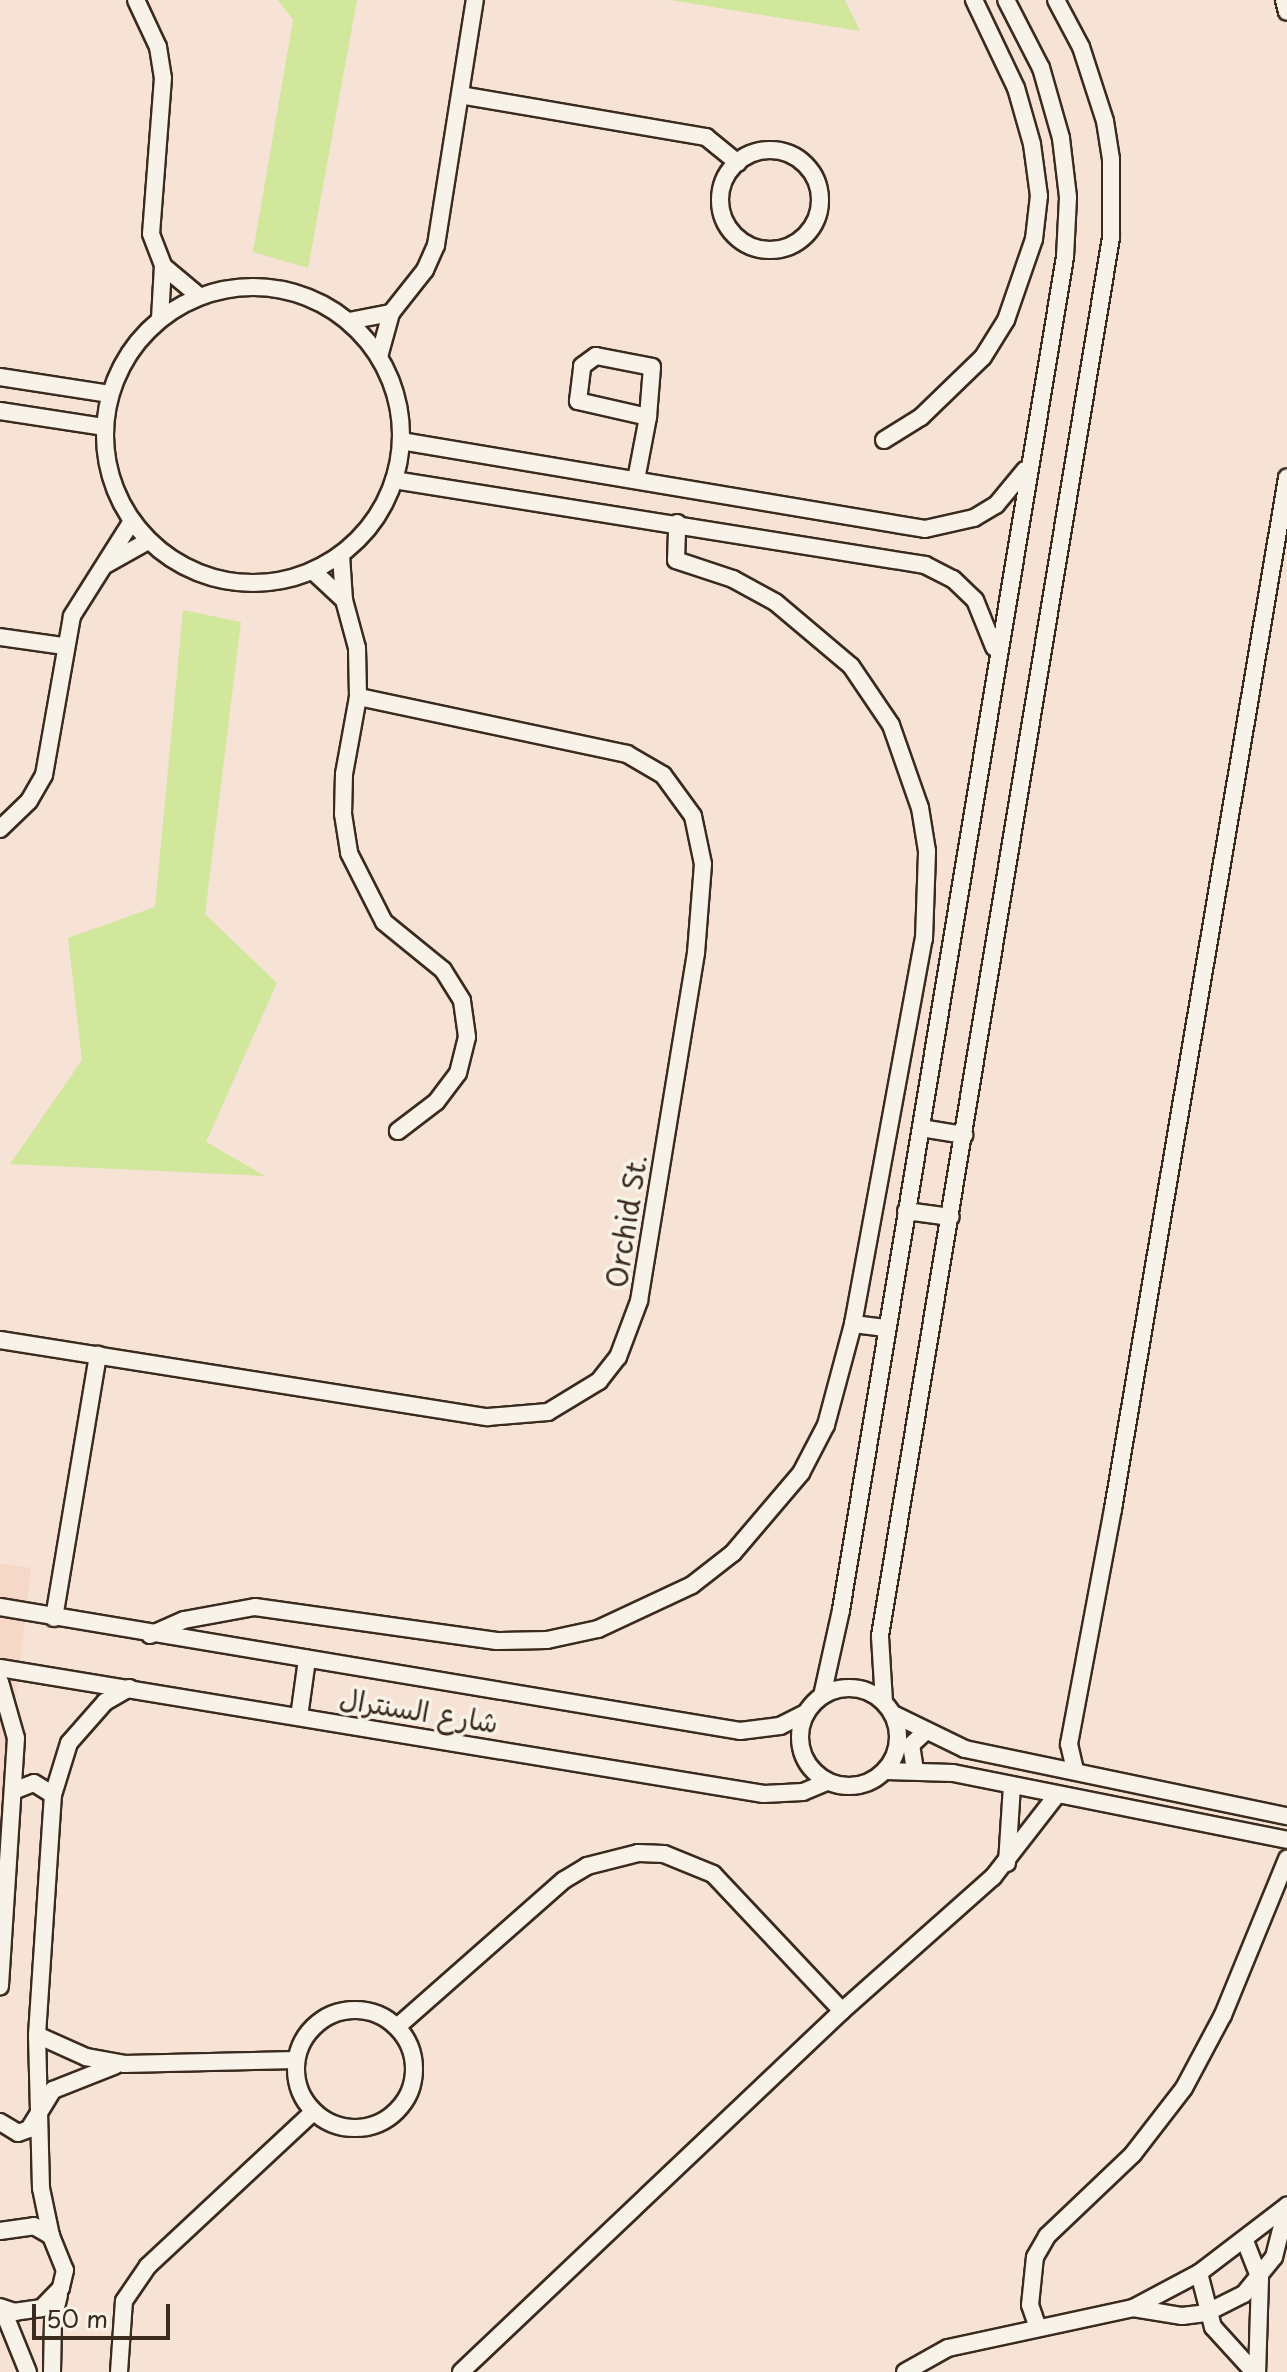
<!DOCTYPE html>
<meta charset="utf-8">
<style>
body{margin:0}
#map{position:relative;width:1287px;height:2372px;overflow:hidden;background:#f6e3d5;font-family:"Playpen Sans","Playpen Sans Arabic",sans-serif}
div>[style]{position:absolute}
.built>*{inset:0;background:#f5d8c8}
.green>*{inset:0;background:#d0e79c}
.roads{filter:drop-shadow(2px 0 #3b2a1e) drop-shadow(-2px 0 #3b2a1e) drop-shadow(0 2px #3b2a1e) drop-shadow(0 -2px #3b2a1e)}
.street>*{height:16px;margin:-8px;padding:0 8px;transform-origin:8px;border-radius:8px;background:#f7f3e8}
.street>.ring{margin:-8px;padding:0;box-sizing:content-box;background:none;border:16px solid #f7f3e8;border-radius:50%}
span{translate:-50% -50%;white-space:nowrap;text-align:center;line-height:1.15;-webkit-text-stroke:7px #f7f3e8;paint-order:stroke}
.street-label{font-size:28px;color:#3b2a1e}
.scale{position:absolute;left:32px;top:2304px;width:138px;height:36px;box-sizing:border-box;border:4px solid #3b2a1e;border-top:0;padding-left:10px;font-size:24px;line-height:28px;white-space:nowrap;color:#3b2a1e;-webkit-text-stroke:6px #f7f3e8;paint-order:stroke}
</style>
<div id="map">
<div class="built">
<div style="clip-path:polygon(0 1563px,31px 1568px,0 1836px)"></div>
</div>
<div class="green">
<div style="clip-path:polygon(278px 0,357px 0,308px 268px,253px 252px,293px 20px)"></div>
<div style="clip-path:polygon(670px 0,845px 0,860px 31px)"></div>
<div style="clip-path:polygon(183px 610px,241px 622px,205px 914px,277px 983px,206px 1142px,265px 1176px,10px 1164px,82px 1060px,68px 938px,155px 907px)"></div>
</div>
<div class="roads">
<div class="street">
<div style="left:136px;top:0;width:52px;rotate:64.9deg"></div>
<div style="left:158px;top:47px;width:31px;rotate:81deg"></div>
<div style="left:163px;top:78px;width:156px;rotate:94.4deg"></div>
<div style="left:151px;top:234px;width:34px;rotate:69deg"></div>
<div style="left:163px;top:266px;width:47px;rotate:39.8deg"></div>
<div style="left:1284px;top:0;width:12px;rotate:76deg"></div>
<div style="left:460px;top:95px;width:250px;rotate:9.7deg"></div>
<div style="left:706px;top:137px;width:41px;rotate:39.1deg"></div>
<div class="ring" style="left:720px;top:150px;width:84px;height:84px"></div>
<div class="ring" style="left:105px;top:287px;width:280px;height:280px"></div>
<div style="left:160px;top:319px;width:53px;rotate:-86.8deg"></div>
<div style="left:349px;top:321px;width:43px;rotate:-10.8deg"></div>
<div style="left:596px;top:356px;width:57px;rotate:11.1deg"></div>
<div style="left:652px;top:367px;width:50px;rotate:94.6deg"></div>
<div style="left:648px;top:417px;width:72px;rotate:-167.1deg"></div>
<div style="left:578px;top:401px;width:35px;rotate:-83deg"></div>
<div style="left:582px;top:366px;width:17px;rotate:-36deg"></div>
<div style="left:379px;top:357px;width:46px;rotate:-74.7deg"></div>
<div style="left:391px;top:313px;width:55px;rotate:-51.7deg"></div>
<div style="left:425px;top:270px;width:27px;rotate:-66deg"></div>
<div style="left:436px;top:245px;width:248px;rotate:-81deg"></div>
<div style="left:0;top:377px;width:111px;rotate:8.8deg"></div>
<div style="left:0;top:411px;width:106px;rotate:8.7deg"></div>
<div style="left:884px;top:440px;width:44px;rotate:-31.9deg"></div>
<div style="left:921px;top:417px;width:86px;rotate:-44.1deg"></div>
<div style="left:983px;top:357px;width:44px;rotate:-58.1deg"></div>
<div style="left:1006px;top:320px;width:86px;rotate:-70.9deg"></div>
<div style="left:1034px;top:239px;width:43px;rotate:-83.4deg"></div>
<div style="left:1039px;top:196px;width:52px;rotate:-97.7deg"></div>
<div style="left:1032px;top:144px;width:58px;rotate:-105.9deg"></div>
<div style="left:1016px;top:88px;width:98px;rotate:-115.5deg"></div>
<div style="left:401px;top:441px;width:531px;rotate:9.53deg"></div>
<div style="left:925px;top:529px;width:50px;rotate:-12.7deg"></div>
<div style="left:974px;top:518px;width:26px;rotate:-31deg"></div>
<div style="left:996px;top:505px;width:45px;rotate:-50.4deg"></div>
<div style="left:394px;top:480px;width:538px;rotate:9.09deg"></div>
<div style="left:925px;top:565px;width:31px;rotate:27deg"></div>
<div style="left:953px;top:579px;width:30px;rotate:44deg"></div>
<div style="left:975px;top:600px;width:51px;rotate:68deg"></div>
<div style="left:636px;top:480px;width:64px;rotate:-79.2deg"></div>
<div style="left:341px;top:555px;width:45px;rotate:86.2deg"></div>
<div style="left:344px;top:600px;width:50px;rotate:74.8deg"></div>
<div style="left:357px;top:648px;width:49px;rotate:88.8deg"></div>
<div style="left:358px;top:697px;width:78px;rotate:100.3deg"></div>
<div style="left:344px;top:774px;width:40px;rotate:91.4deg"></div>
<div style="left:343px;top:814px;width:39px;rotate:81deg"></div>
<div style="left:349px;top:853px;width:77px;rotate:63.1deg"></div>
<div style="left:384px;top:922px;width:76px;rotate:39.1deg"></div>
<div style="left:443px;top:970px;width:36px;rotate:58deg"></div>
<div style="left:462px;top:1001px;width:36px;rotate:82deg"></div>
<div style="left:467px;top:1037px;width:37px;rotate:104deg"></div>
<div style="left:458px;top:1073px;width:36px;rotate:127deg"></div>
<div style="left:436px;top:1102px;width:48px;rotate:142.7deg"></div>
<div style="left:107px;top:564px;width:47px;rotate:-29.3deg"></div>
<div style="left:313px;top:571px;width:42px;rotate:43.1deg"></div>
<div style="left:0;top:637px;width:64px;rotate:8.1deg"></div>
<div style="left:0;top:829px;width:40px;rotate:-44deg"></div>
<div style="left:29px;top:801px;width:30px;rotate:-60deg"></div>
<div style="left:44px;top:775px;width:161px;rotate:-80deg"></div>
<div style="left:72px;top:616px;width:112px;rotate:-57.7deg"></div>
<div style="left:921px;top:1128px;width:44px;rotate:9.2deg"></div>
<div style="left:906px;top:1211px;width:45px;rotate:7.6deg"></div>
<div style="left:853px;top:1324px;width:31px;rotate:7deg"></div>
<div style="left:0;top:1340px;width:494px;rotate:9deg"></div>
<div style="left:488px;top:1417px;width:60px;rotate:-4.8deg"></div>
<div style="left:548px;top:1412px;width:60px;rotate:-31.3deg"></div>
<div style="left:599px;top:1381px;width:31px;rotate:-52deg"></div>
<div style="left:618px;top:1357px;width:60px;rotate:-69.4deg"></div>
<div style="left:639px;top:1301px;width:353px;rotate:-80.7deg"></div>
<div style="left:696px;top:953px;width:89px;rotate:-85.5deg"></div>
<div style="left:703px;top:864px;width:49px;rotate:-101.8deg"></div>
<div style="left:693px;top:816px;width:51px;rotate:-126.2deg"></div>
<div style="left:663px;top:775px;width:42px;rotate:-149.7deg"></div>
<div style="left:627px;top:754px;width:275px;rotate:-168deg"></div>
<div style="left:0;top:1607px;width:750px;rotate:9.51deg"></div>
<div style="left:740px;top:1731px;width:40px;rotate:-7.1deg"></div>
<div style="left:780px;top:1726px;width:29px;rotate:-27deg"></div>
<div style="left:54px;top:1618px;width:267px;rotate:-80.5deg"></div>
<div style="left:150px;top:1635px;width:37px;rotate:-24deg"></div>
<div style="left:184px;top:1620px;width:72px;rotate:-10.4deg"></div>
<div style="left:255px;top:1607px;width:244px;rotate:8deg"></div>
<div style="left:497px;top:1641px;width:50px;rotate:-1.1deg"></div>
<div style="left:547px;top:1640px;width:52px;rotate:-12.2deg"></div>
<div style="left:598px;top:1629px;width:104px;rotate:-25.1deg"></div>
<div style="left:692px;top:1585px;width:52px;rotate:-38deg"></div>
<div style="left:733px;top:1553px;width:105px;rotate:-49.6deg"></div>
<div style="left:801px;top:1473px;width:54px;rotate:-62.5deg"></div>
<div style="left:826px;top:1425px;width:105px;rotate:-75deg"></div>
<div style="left:853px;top:1324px;width:391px;rotate:-79.6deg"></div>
<div style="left:924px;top:939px;width:88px;rotate:-88deg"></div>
<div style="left:927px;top:851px;width:44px;rotate:-99.2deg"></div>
<div style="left:920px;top:808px;width:88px;rotate:-109.3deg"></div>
<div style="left:891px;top:725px;width:71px;rotate:-124.1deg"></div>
<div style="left:851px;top:666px;width:99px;rotate:-139.9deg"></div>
<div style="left:775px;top:602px;width:48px;rotate:-151.3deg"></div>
<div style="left:733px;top:579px;width:60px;rotate:-161.6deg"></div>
<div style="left:676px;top:560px;width:37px;rotate:-88deg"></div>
<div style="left:0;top:1668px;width:774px;rotate:9.37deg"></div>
<div style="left:764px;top:1794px;width:39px;rotate:-3deg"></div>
<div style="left:803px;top:1792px;width:26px;rotate:-23deg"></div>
<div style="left:0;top:1682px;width:58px;rotate:74.1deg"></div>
<div style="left:16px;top:1738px;width:249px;rotate:93.7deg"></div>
<div class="ring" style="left:800px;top:1688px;width:82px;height:82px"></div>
<div style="left:822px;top:1696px;width:88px;rotate:-77.5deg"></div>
<div style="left:841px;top:1610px;width:1371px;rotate:-80.6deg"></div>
<div style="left:1065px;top:257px;width:60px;rotate:-87.1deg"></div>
<div style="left:1068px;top:197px;width:59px;rotate:-96.8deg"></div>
<div style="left:1061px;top:138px;width:73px;rotate:-105.9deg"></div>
<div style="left:1041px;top:68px;width:76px;rotate:-117.2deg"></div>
<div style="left:884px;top:1702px;width:66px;rotate:-93.5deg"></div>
<div style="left:880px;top:1636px;width:1418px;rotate:-80.62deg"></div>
<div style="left:1111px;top:237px;width:78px;rotate:-90deg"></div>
<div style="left:1111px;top:159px;width:38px;rotate:-99deg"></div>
<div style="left:1105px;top:121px;width:78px;rotate:-108deg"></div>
<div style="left:1081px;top:47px;width:53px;rotate:-118deg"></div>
<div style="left:893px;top:1714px;width:80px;rotate:25.9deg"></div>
<div style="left:965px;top:1749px;width:329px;rotate:11.8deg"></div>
<div style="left:299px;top:1717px;width:59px;rotate:-82.1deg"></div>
<div style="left:915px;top:1770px;width:25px;rotate:-99deg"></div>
<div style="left:911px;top:1745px;width:19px;rotate:-43deg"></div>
<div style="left:1075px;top:1770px;width:27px;rotate:-103deg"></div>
<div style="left:1069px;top:1744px;width:239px;rotate:-79.4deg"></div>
<div style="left:1113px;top:1509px;width:1046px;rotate:-80.42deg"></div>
<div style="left:886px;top:1771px;width:67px;rotate:1.7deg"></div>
<div style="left:953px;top:1773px;width:341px;rotate:11.3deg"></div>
<div style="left:13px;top:1791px;width:22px;rotate:-21deg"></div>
<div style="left:34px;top:1783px;width:22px;rotate:32deg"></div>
<div style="left:1007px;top:1863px;width:78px;rotate:-86.3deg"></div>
<div class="ring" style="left:296px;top:2010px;width:102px;height:102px"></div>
<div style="left:397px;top:2027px;width:222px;rotate:-41.4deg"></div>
<div style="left:564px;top:1880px;width:27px;rotate:-31deg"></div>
<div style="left:587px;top:1866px;width:53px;rotate:-14.3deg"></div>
<div style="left:638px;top:1853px;width:26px;rotate:2deg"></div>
<div style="left:664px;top:1854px;width:53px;rotate:22.2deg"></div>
<div style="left:713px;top:1874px;width:188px;rotate:46.7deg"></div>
<div style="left:37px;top:2035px;width:54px;rotate:24.2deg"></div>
<div style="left:86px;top:2057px;width:39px;rotate:10deg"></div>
<div style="left:124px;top:2064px;width:172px;rotate:-1.3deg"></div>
<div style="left:0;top:2122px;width:21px;rotate:31deg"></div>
<div style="left:18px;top:2133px;width:12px;rotate:-20deg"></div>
<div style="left:29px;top:2129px;width:46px;rotate:-58.4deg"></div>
<div style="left:53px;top:2090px;width:66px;rotate:-21.5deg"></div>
<div style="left:0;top:2231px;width:34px;rotate:-8deg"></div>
<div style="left:34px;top:2226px;width:20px;rotate:30deg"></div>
<div style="left:51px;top:2236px;width:37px;rotate:68deg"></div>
<div style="left:65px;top:2270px;width:18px;rotate:103deg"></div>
<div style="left:61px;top:2288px;width:28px;rotate:134deg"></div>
<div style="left:42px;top:2308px;width:27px;rotate:172deg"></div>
<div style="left:15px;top:2312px;width:16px;rotate:-162deg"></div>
<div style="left:51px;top:2236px;width:49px;rotate:-101.8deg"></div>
<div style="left:41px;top:2188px;width:153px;rotate:-91.5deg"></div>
<div style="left:37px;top:2035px;width:241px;rotate:-86.2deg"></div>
<div style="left:53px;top:1795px;width:54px;rotate:-72.9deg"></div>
<div style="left:69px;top:1743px;width:55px;rotate:-48.7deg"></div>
<div style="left:105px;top:1702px;width:28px;rotate:-30deg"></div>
<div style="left:1245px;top:2241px;width:41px;rotate:68.5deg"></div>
<div style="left:1260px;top:2279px;width:93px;rotate:91.8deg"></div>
<div style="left:1199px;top:2273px;width:56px;rotate:75.5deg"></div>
<div style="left:1213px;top:2327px;width:61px;rotate:47.7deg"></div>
<div style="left:2px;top:2308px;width:69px;rotate:67.9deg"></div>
<div style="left:1133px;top:2308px;width:50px;rotate:9.3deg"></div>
<div style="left:1182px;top:2316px;width:24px;rotate:-7deg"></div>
<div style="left:1206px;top:2313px;width:42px;rotate:-26.6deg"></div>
<div style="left:1244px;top:2294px;width:48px;rotate:-51deg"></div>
<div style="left:1274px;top:2257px;width:53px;rotate:-75.7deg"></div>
<div style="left:1038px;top:2328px;width:24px;rotate:-109deg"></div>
<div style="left:1030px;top:2305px;width:48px;rotate:-84.1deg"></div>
<div style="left:1035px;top:2257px;width:24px;rotate:-60deg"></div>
<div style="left:1047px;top:2236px;width:119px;rotate:-43.6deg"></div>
<div style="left:1133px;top:2154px;width:83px;rotate:-52.3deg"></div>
<div style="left:1184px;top:2088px;width:83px;rotate:-61.9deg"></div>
<div style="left:1223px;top:2015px;width:169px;rotate:-67.7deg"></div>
<div style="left:52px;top:2372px;width:53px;rotate:-88.9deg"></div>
<div style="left:53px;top:2319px;width:25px;rotate:-76deg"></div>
<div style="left:119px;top:2372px;width:71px;rotate:-86deg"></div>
<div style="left:124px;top:2301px;width:42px;rotate:-55.6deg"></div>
<div style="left:148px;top:2266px;width:226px;rotate:-43deg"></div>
<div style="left:461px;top:2372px;width:525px;rotate:-43.46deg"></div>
<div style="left:842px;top:2011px;width:202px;rotate:-41.6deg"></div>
<div style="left:993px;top:1877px;width:103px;rotate:-52.1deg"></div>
<div style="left:905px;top:2372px;width:49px;rotate:-29.2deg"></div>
<div style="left:948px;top:2348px;width:189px;rotate:-12.2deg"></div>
<div style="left:1133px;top:2308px;width:75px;rotate:-27.9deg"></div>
<div style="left:1199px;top:2273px;width:111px;rotate:-37.3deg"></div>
</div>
</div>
<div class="street-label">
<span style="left:626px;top:1221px;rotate:-81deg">Orchid St.</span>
<span style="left:419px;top:1710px;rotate:9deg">شارع السنترال</span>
</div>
<div class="scale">50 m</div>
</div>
